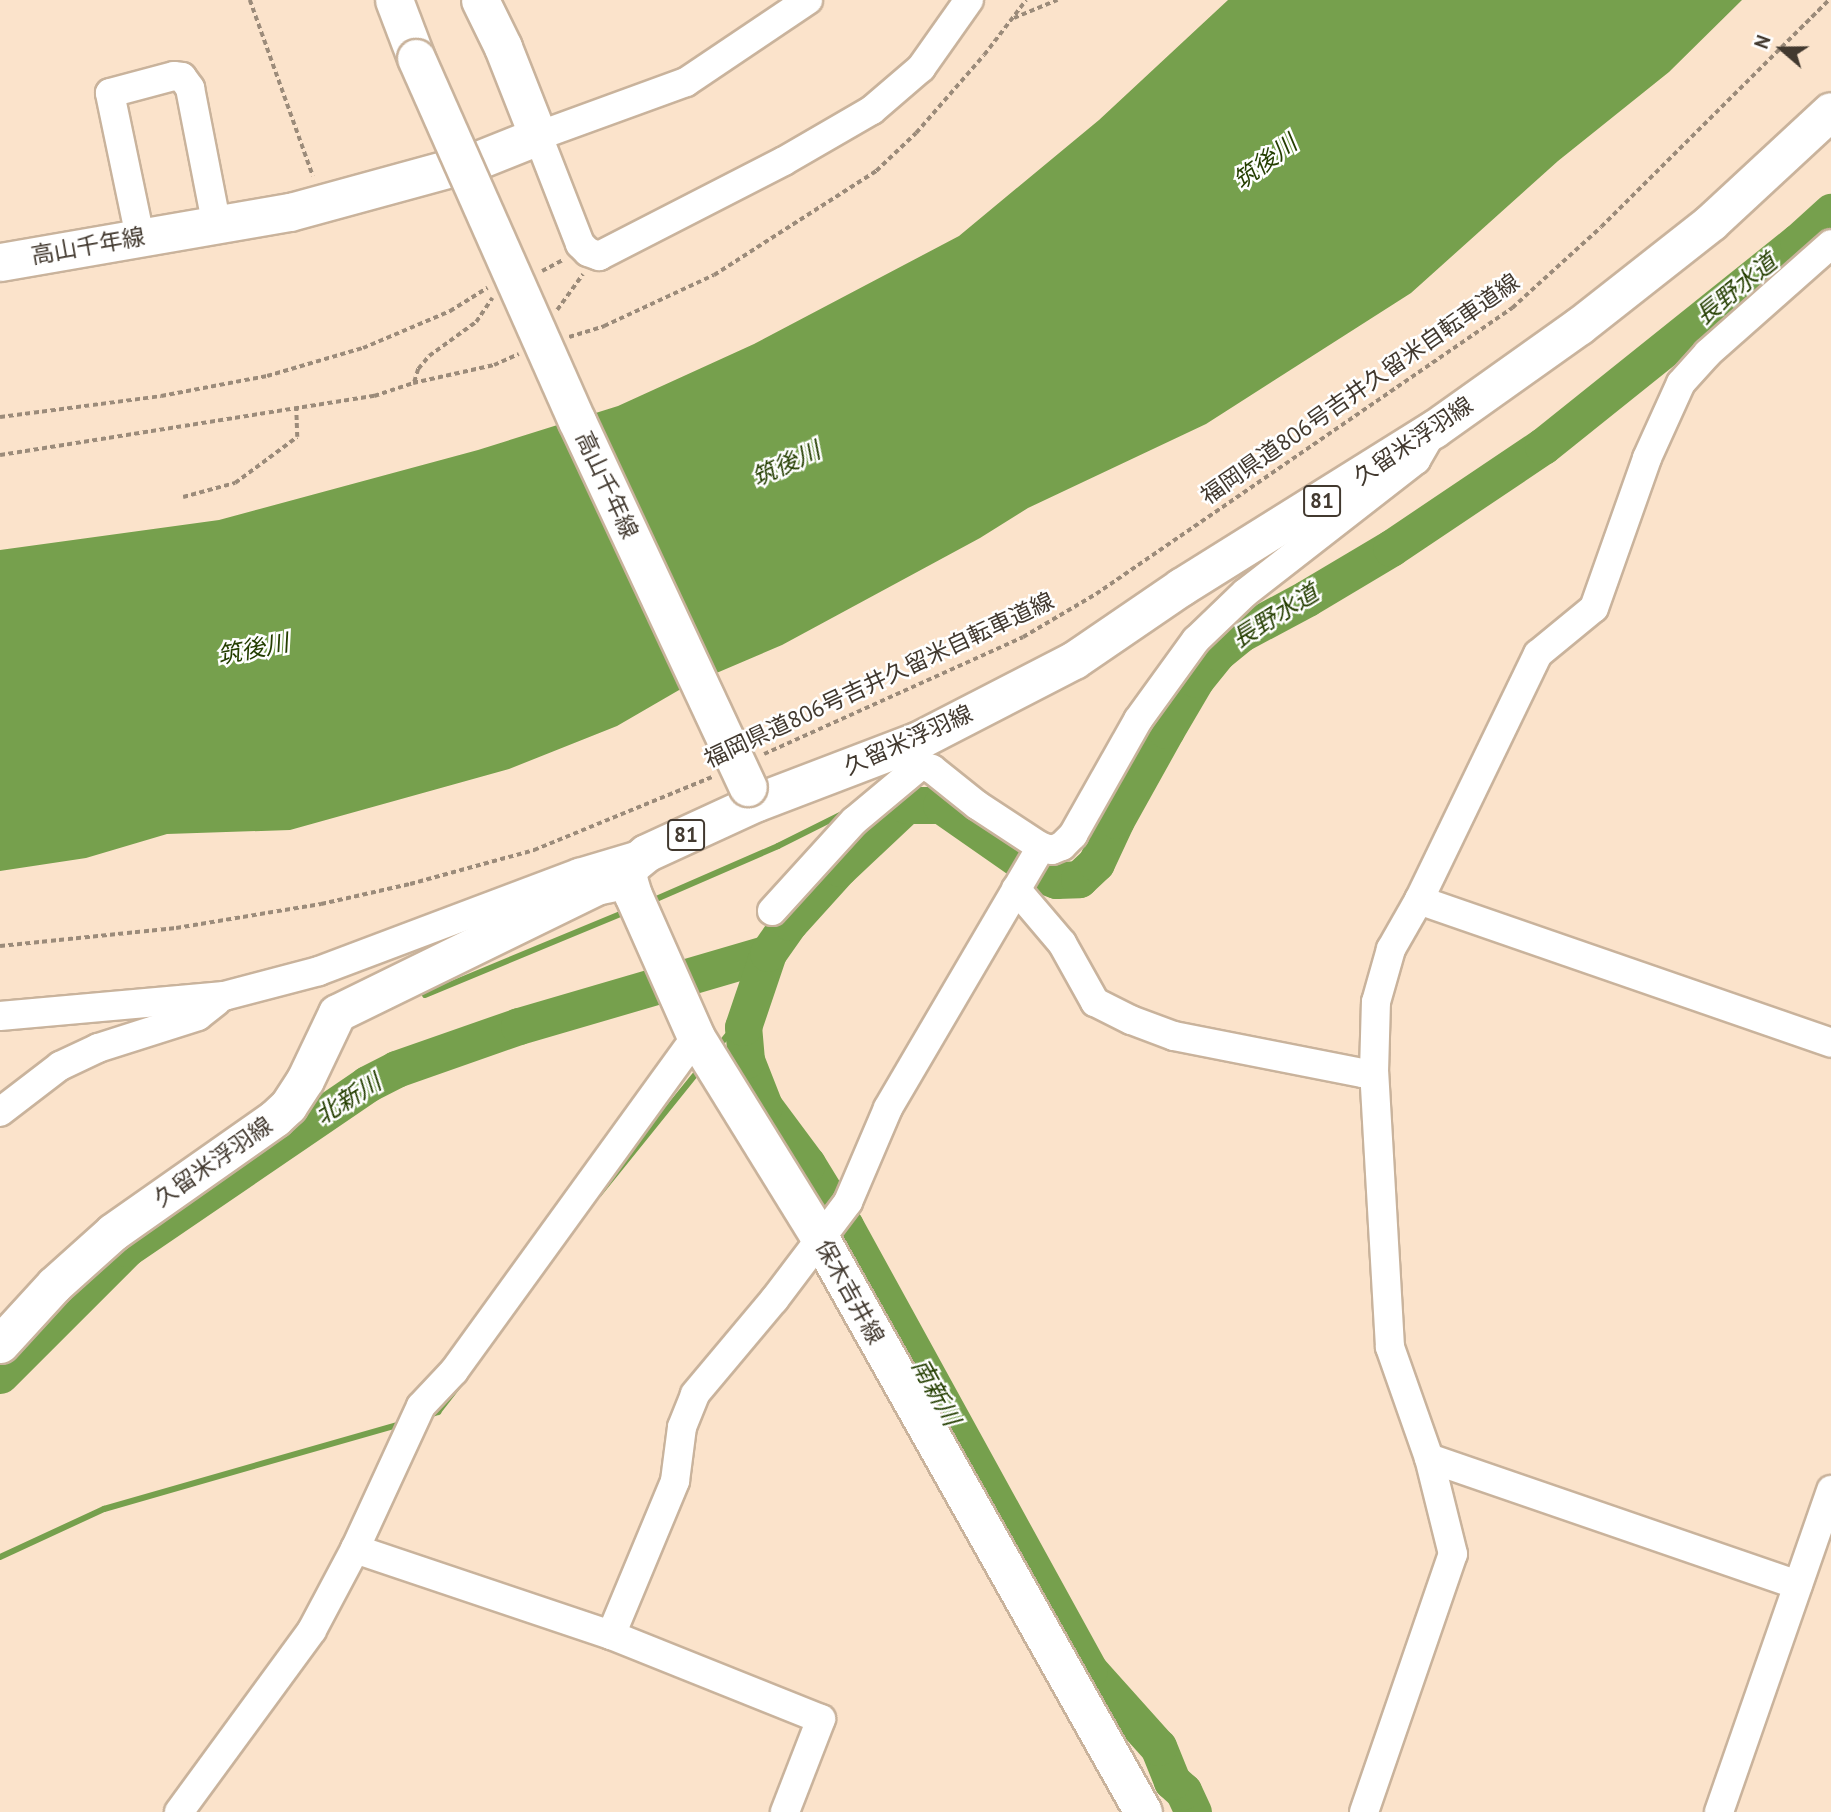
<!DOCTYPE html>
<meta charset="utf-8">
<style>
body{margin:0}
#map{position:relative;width:1831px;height:1812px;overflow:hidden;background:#fbe3cb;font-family:"PT Sans","Noto Sans JP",sans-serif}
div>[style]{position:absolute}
.water>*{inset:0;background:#76a04d}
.stream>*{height:6px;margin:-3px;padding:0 3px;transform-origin:3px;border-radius:3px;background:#76a04d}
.river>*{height:37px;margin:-18.5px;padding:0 18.5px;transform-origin:18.5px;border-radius:18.5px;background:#76a04d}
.path>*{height:3.5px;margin-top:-1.75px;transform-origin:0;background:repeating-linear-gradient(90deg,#9b8b7a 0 5px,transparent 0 8.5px)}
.roads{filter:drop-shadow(2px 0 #c9b39c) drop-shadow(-2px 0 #c9b39c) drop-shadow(0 2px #c9b39c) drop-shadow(0 -2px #c9b39c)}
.minor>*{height:28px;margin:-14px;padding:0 14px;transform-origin:14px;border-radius:14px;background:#fff}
.major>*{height:37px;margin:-18.5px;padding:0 18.5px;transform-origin:18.5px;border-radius:18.5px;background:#fff}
.bridges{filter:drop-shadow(2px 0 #c9b39c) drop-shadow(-2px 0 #c9b39c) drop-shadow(0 2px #c9b39c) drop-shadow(0 -2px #c9b39c)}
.major-bridge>*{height:37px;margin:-18.5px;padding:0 18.5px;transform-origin:18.5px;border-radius:18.5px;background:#fff}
span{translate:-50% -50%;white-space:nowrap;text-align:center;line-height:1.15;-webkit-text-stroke:5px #fff;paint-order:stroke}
.shield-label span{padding:2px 5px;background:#fff;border:2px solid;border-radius:5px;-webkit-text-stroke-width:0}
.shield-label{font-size:21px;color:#42392f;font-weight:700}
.street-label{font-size:23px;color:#42392f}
.water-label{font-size:24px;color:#243e00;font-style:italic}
.north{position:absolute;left:1747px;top:14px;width:70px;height:70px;-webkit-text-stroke:5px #fff;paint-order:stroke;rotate:290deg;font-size:19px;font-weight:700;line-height:28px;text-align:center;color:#42392f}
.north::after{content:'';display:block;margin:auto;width:24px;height:32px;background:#42392f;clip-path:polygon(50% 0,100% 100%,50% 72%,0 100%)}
</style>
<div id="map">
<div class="water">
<div style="clip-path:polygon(1228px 0,1742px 0,1669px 72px,1558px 161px,1411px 293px,1206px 424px,1028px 508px,980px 538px,782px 645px,686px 686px,617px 726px,509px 769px,290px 830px,167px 834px,86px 858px,0 871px,0 550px,219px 520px,478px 450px,618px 406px,754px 344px,959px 236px,1099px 120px)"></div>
</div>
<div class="stream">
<div style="left:892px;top:799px;width:15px;rotate:23deg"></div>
<div style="left:647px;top:903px;width:143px;rotate:-23.5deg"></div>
<div style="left:778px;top:846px;width:78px;rotate:-26.6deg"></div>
<div style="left:425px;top:995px;width:220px;rotate:-22.5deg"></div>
<div style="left:718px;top:1047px;width:19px;rotate:-51deg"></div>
<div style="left:730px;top:1032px;width:14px;rotate:-21deg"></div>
<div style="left:599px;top:1194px;width:161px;rotate:-51.1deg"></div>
<div style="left:426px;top:1416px;width:13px;rotate:-18deg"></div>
<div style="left:438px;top:1412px;width:33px;rotate:-52deg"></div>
<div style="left:0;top:1557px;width:115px;rotate:-24.8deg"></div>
<div style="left:104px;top:1509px;width:311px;rotate:-16deg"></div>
</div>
<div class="river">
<div style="left:0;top:1375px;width:180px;rotate:-45deg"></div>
<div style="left:127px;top:1248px;width:291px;rotate:-34.3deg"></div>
<div style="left:367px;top:1084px;width:33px;rotate:-27deg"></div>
<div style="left:396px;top:1069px;width:130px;rotate:-19.3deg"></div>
<div style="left:519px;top:1026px;width:259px;rotate:-16.3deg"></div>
<div style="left:1193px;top:1812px;width:23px;rotate:-115deg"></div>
<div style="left:1183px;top:1791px;width:15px;rotate:-138deg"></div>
<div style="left:1172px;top:1781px;width:37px;rotate:-112deg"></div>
<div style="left:1158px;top:1747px;width:103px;rotate:-131.9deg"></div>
<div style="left:1089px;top:1670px;width:507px;rotate:-118.79deg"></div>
<div style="left:845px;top:1226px;width:73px;rotate:-121.5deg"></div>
<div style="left:807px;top:1164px;width:72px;rotate:-126.6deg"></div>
<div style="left:764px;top:1106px;width:49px;rotate:-111.4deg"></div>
<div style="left:746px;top:1060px;width:33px;rotate:-95deg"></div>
<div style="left:743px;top:1027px;width:78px;rotate:-71.3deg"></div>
<div style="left:768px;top:953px;width:38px;rotate:-55deg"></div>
<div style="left:790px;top:922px;width:73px;rotate:-47.8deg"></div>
<div style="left:839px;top:868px;width:92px;rotate:-43.2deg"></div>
<div style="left:906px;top:805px;width:35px"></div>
<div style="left:941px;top:805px;width:121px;rotate:34.9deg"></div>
<div style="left:1040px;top:874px;width:17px;rotate:21deg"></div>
<div style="left:1056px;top:880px;width:23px;rotate:-2deg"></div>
<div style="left:1079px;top:879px;width:23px;rotate:-43deg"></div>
<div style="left:1096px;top:863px;width:47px;rotate:-65.1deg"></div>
<div style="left:1116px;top:820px;width:103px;rotate:-60.9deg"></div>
<div style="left:1166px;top:730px;width:59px;rotate:-59.5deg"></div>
<div style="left:1196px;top:679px;width:35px;rotate:-51deg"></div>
<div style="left:1218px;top:652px;width:28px;rotate:-39deg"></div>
<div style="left:1240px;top:634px;width:76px;rotate:-28.2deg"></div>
<div style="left:1307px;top:598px;width:98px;rotate:-30.8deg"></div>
<div style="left:1391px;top:548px;width:183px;rotate:-33.9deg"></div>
<div style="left:1543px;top:446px;width:327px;rotate:-38.7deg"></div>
<div style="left:1798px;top:242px;width:45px;rotate:-42.3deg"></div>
</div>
<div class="path">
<div style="left:250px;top:0;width:187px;rotate:70.3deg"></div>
<div style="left:1014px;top:18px;width:47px;rotate:-22.7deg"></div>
<div style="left:542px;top:271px;width:24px;rotate:-28deg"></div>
<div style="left:557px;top:310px;width:44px;rotate:-54.2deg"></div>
<div style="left:569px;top:337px;width:37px;rotate:-17deg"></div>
<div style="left:604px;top:326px;width:121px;rotate:-24.9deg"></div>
<div style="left:714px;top:275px;width:193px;rotate:-32.7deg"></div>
<div style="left:876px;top:171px;width:55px;rotate:-43.5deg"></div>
<div style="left:916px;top:133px;width:103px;rotate:-48.9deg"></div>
<div style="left:984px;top:55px;width:69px;rotate:-52.6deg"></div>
<div style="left:414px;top:382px;width:14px;rotate:-73deg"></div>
<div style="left:418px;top:369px;width:17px;rotate:-50deg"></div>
<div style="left:429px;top:356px;width:58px;rotate:-35.9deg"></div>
<div style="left:476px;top:322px;width:29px;rotate:-56deg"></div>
<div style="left:0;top:417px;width:162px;rotate:-7.4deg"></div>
<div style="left:161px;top:396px;width:108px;rotate:-10.7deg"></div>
<div style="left:267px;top:376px;width:100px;rotate:-16.3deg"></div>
<div style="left:363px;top:348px;width:95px;rotate:-23deg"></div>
<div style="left:450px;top:311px;width:44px;rotate:-31.9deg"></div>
<div style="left:0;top:455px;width:379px;rotate:-9deg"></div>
<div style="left:374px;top:396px;width:41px;rotate:-18.4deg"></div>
<div style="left:413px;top:383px;width:83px;rotate:-12.5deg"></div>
<div style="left:494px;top:365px;width:27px;rotate:-24deg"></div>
<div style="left:183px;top:497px;width:54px;rotate:-15.1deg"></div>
<div style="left:235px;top:483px;width:77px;rotate:-36.6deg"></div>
<div style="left:297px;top:437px;width:30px;rotate:-92deg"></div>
<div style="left:764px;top:754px;width:284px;rotate:-24.3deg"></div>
<div style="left:1023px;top:637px;width:85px;rotate:-30.5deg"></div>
<div style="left:1096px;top:594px;width:505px;rotate:-34.51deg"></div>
<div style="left:1512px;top:308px;width:120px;rotate:-42.3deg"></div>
<div style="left:1601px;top:227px;width:322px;rotate:-44.9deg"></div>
<div style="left:0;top:946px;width:177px;rotate:-5.8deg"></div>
<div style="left:176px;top:928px;width:147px;rotate:-9.4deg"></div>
<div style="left:321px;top:904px;width:91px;rotate:-12.7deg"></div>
<div style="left:410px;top:884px;width:129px;rotate:-15.3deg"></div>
<div style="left:534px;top:850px;width:192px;rotate:-22.3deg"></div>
</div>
<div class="roads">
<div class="minor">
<div style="left:808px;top:0;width:147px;rotate:146.1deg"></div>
<div style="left:686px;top:82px;width:158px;rotate:160deg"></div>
<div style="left:538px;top:136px;width:116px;rotate:68.7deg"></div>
<div style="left:580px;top:244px;width:11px;rotate:45deg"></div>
<div style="left:588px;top:252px;width:12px;rotate:20deg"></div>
<div style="left:599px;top:256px;width:208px;rotate:-27.2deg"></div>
<div style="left:784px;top:161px;width:102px;rotate:-30.1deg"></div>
<div style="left:872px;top:110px;width:65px;rotate:-40.6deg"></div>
<div style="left:921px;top:68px;width:83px;rotate:-54.8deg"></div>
<div style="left:140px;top:237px;width:147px;rotate:-101.8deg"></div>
<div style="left:110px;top:93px;width:66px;rotate:-14.9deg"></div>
<div style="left:174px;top:76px;width:8px;rotate:7deg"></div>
<div style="left:182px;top:77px;width:14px;rotate:54deg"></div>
<div style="left:190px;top:88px;width:136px;rotate:79deg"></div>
<div style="left:1016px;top:889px;width:71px;rotate:49.6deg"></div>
<div style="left:1062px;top:943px;width:68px;rotate:60.8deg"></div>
<div style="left:1095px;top:1002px;width:40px;rotate:26.6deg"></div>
<div style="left:1131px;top:1020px;width:46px;rotate:20.4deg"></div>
<div style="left:1174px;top:1036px;width:193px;rotate:11.1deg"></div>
<div style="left:1363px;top:1073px;width:11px;rotate:-5deg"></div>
<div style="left:1419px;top:900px;width:436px;rotate:19.1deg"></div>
<div style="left:772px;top:911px;width:122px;rotate:-47.7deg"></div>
<div style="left:854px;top:821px;width:87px;rotate:-39.9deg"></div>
<div style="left:921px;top:765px;width:12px;rotate:20deg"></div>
<div style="left:932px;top:769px;width:58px;rotate:38.7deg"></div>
<div style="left:977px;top:805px;width:77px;rotate:33.3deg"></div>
<div style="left:1041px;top:847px;width:11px;rotate:15deg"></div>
<div style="left:1052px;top:850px;width:11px;rotate:-22deg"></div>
<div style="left:1062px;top:846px;width:16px;rotate:-45deg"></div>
<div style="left:1073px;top:835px;width:132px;rotate:-60.5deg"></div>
<div style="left:1138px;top:720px;width:99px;rotate:-54.1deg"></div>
<div style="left:1196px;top:640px;width:68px;rotate:-43.8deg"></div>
<div style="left:1245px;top:593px;width:217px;rotate:-37.9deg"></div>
<div style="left:1416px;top:460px;width:22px;rotate:-60deg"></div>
<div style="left:0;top:1016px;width:225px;rotate:-5.1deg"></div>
<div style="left:224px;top:996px;width:98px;rotate:-14.7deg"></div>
<div style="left:319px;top:971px;width:278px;rotate:-20.7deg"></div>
<div style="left:579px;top:873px;width:70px;rotate:-16.6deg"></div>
<div style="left:0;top:1112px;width:76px;rotate:-37.5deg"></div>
<div style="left:60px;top:1066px;width:42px;rotate:-25.3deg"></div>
<div style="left:98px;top:1048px;width:105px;rotate:-17.7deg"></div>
<div style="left:198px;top:1016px;width:23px;rotate:-38deg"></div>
<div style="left:1429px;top:1458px;width:390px;rotate:19deg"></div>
<div style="left:355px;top:1549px;width:270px;rotate:18.6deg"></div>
<div style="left:611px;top:1635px;width:226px;rotate:21.8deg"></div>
<div style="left:821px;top:1719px;width:100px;rotate:111.2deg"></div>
<div style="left:611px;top:1635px;width:167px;rotate:-67.4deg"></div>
<div style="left:675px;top:1481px;width:54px;rotate:-82.6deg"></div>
<div style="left:682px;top:1427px;width:35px;rotate:-68deg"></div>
<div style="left:695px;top:1394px;width:123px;rotate:-50deg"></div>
<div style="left:774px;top:1300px;width:123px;rotate:-52.9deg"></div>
<div style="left:848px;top:1202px;width:102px;rotate:-66.9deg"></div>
<div style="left:888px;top:1108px;width:303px;rotate:-59.6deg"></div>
<div style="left:179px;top:1812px;width:225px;rotate:-53.8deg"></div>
<div style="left:312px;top:1630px;width:92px;rotate:-62deg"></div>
<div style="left:355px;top:1549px;width:157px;rotate:-65.2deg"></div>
<div style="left:421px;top:1406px;width:48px;rotate:-46.7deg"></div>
<div style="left:454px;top:1371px;width:412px;rotate:-54.1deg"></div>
<div style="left:1364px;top:1812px;width:273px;rotate:-71deg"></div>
<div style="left:1453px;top:1554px;width:99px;rotate:-104deg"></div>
<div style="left:1429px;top:1458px;width:118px;rotate:-109.4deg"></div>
<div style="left:1390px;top:1347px;width:275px;rotate:-93.3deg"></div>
<div style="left:1374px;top:1072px;width:70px;rotate:-88.4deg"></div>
<div style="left:1376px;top:1002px;width:55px;rotate:-74.2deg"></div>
<div style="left:1391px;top:949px;width:56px;rotate:-60.3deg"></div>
<div style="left:1419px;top:900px;width:273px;rotate:-64.2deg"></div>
<div style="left:1538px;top:654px;width:72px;rotate:-39.4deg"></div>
<div style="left:1594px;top:608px;width:159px;rotate:-70.5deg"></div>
<div style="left:1647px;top:458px;width:82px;rotate:-65.6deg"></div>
<div style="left:1681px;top:383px;width:40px;rotate:-48deg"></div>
<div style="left:1708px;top:353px;width:164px;rotate:-41.5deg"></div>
<div style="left:1719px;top:1812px;width:341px;rotate:-70.8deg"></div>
</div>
<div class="major">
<div style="left:394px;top:0;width:62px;rotate:69.2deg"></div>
<div style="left:0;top:262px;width:294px;rotate:-9.8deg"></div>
<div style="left:290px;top:212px;width:190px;rotate:-15.3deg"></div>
<div style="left:473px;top:162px;width:70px;rotate:-21.8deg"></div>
<div style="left:538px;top:136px;width:96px;rotate:-111.5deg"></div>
<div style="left:503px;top:47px;width:52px;rotate:-116.1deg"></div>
<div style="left:0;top:1344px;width:80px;rotate:-47.5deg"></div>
<div style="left:54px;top:1285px;width:79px;rotate:-41.9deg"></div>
<div style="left:113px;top:1232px;width:198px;rotate:-35.1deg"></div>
<div style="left:275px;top:1118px;width:18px;rotate:-43deg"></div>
<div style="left:288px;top:1106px;width:31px;rotate:-57deg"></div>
<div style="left:305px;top:1080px;width:74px;rotate:-64.5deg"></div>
<div style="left:337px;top:1013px;width:288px;rotate:-26.1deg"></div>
<div style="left:596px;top:886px;width:33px;rotate:-12deg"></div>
<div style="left:1143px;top:1812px;width:659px;rotate:-119.37deg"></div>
<div style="left:820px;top:1238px;width:236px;rotate:-121.7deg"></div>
<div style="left:696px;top:1037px;width:155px;rotate:-113.9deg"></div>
<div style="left:633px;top:895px;width:17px;rotate:-107deg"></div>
<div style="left:628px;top:879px;width:12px;rotate:-85deg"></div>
<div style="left:629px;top:867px;width:22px;rotate:-39deg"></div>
<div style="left:646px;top:853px;width:122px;rotate:-24.7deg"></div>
<div style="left:757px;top:802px;width:171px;rotate:-20.9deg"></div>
<div style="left:917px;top:741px;width:177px;rotate:-27.3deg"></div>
<div style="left:1074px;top:660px;width:130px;rotate:-34.3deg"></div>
<div style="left:1181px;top:587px;width:298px;rotate:-32deg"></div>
<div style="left:1434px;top:429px;width:178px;rotate:-35.4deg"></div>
<div style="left:1579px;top:326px;width:168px;rotate:-38.2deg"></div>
<div style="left:1711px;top:222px;width:163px;rotate:-42.8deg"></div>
</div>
</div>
<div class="bridges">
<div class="major-bridge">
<div style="left:416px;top:58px;width:397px;rotate:66.1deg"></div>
<div style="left:577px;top:421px;width:404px;rotate:65deg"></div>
</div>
</div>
<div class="shield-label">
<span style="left:1322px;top:501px">81</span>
<span style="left:686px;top:835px">81</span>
</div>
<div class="street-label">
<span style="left:88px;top:246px;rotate:-10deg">高山千年線</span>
<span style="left:1360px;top:389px;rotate:-35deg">福岡県道806号吉井久留米自転車道線</span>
<span style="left:1413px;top:441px;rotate:-34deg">久留米浮羽線</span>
<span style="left:607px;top:485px;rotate:65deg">高山千年線</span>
<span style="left:879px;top:680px;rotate:-25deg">福岡県道806号吉井久留米自転車道線</span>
<span style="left:908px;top:740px;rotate:-24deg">久留米浮羽線</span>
<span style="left:213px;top:1162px;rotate:-35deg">久留米浮羽線</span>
<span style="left:850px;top:1292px;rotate:61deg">保木吉井線</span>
</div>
<div class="water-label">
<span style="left:1265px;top:162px;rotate:-37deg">筑後川</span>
<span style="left:1736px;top:289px;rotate:-39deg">長野水道</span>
<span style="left:786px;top:464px;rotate:-25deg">筑後川</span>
<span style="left:1275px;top:616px;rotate:-32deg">長野水道</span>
<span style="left:253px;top:649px;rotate:-11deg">筑後川</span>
<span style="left:348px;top:1099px;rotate:-32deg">北新川</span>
<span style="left:936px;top:1392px;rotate:61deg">南新川</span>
</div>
<div class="north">N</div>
</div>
